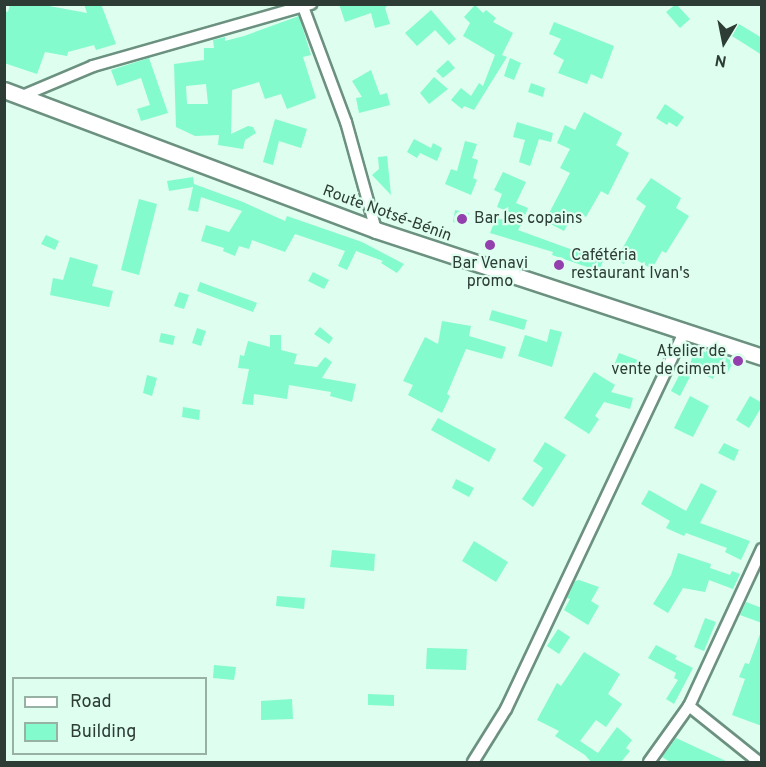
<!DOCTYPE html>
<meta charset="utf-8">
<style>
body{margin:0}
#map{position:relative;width:766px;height:767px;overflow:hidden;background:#defeef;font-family:Overpass,sans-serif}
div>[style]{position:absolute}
.building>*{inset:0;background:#83fbcc}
.roads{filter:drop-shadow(2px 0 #6c9180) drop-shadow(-2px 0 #6c9180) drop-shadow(0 2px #6c9180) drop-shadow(0 -2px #6c9180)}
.street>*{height:10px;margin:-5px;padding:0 5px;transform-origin:5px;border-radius:5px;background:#fff}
.secondary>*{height:15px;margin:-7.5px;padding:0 7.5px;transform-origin:7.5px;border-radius:7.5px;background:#fff}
.dots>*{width:16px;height:16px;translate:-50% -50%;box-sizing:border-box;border:3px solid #defeef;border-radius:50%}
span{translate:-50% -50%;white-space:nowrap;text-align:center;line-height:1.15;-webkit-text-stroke:4.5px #defeef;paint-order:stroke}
.street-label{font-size:16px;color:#2d3d36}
.poi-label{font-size:16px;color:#2d3d36}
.left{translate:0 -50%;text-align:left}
.right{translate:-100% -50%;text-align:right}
.frame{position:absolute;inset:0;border:6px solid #2d3d36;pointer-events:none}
.legend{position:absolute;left:12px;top:677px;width:195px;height:78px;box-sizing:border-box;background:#defeef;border:2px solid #97b1a5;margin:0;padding:8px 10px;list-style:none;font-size:18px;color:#2d3d36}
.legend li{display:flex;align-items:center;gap:12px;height:30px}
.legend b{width:30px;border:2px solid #97b1a5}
.north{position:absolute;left:694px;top:12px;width:60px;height:60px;-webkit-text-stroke:4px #defeef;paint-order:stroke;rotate:190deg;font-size:16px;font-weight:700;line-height:24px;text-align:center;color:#2d3d36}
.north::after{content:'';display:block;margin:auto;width:21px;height:27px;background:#2d3d36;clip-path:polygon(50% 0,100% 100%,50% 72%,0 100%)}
</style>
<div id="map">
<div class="building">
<div style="clip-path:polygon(10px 4px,38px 4px,87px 13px,84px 4px,101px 4px,116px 44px,96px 50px,94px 45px,68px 52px,67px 56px,45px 52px,37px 74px,4px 63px,4px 11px,8px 12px)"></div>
<div style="clip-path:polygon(339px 4px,389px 4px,385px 8px,390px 24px,375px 28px,371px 13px,345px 22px)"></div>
<div style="clip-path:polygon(676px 4px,690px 19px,680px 28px,666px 12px)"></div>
<div style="clip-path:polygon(475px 5px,483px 13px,486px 10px,496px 18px,493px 22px,513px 33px,502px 55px,507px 57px,474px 110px,464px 106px,462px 109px,451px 100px,461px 88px,471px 96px,479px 83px,483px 86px,495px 55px,463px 36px,470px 23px,464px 17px)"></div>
<div style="clip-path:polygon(431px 10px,456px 39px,449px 45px,435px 30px,417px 46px,405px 33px)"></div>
<div style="clip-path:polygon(evenodd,299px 16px,311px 55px,303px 57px,316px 98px,287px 109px,281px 94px,265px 99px,259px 82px,232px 90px,231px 134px,248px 126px,253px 127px,256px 133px,245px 140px,243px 149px,218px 145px,219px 135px,195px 136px,176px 127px,174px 64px,204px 60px,204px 48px,214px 48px,213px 40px,225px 37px,225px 41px,244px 36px,299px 16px,206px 84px,208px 104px,187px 104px,186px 86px,206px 84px)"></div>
<div style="clip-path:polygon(554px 22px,614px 46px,602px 79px,591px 74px,587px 84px,558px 73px,564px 60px,553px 54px,561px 39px,549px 34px)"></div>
<div style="clip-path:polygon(739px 24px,762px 38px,762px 55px,732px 36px)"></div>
<div style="clip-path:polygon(149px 58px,168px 113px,141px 121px,137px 109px,150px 105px,141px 78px,117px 86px,111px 70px)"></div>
<div style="clip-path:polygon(510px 58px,521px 63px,514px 80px,504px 76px)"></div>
<div style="clip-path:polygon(448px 60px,455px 68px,443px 78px,436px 71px)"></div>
<div style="clip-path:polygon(371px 70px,380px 95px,387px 93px,390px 105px,359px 113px,356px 98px,362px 97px,352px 81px)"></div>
<div style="clip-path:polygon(434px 77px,448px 89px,429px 104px,420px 93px)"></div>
<div style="clip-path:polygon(531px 83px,545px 88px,543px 97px,528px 92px)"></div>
<div style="clip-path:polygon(665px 104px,684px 117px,677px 127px,669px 122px,667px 125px,656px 118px)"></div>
<div style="clip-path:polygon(584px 112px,622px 133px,616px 145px,629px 153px,608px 195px,601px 191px,586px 217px,582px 215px,578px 224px,570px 220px,564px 231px,545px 221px,570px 173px,560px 168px,570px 149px,557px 143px,565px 125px,575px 130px)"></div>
<div style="clip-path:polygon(275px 119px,307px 129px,301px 148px,279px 141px,273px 165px,263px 162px)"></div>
<div style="clip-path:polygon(517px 122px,553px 133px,551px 142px,539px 139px,530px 166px,519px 162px,525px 140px,513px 137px)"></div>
<div style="clip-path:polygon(414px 139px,431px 148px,433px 143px,442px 148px,437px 161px,420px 153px,417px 158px,407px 152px)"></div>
<div style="clip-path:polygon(465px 141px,477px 144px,472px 158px,478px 160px,473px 178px,477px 180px,471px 195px,445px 184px,451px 169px,457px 171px)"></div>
<div style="clip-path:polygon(387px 156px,388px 165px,391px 195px,372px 175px,379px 169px,378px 157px)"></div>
<div style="clip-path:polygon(503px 172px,526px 182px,516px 203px,528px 208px,524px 218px,497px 207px,502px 194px,494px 190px)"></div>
<div style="clip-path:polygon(193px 177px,194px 184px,243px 202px,285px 221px,287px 216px,362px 242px,404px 264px,397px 273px,381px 263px,383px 261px,356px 251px,347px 270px,338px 266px,345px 251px,295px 234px,285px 252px,252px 240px,249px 249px,239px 246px,235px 256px,223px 251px,224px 248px,201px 241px,206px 225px,229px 232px,242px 211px,201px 197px,198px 212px,188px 210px,193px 187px,169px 191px,167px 181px)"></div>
<div style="clip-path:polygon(651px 178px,681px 198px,676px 208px,689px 216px,666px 253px,662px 251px,652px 269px,628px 255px,624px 264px,616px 260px,646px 206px,636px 199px)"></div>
<div style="clip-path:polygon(139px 199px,157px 204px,139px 275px,121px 270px)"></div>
<div style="clip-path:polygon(455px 210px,469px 213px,467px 225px,453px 222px)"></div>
<div style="clip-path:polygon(496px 218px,522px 223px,518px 230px,603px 261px,599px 271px,552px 255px,553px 252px,490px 233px)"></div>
<div style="clip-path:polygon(46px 235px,59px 241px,55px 250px,41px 244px)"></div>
<div style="clip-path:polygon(70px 257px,98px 265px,92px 286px,113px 291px,109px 307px,50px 295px,53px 278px,63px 280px)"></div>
<div style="clip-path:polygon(313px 272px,329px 280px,324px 289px,308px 281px)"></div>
<div style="clip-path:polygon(200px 282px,252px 301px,257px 303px,253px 312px,197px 291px)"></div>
<div style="clip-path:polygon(179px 292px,189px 295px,184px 309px,174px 306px)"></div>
<div style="clip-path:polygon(492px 310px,527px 320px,524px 330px,489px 320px)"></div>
<div style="clip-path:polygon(442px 321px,471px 326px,469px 336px,506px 347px,502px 359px,466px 349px,447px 394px,450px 396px,442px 413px,408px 395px,413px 385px,403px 381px,425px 337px,438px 344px)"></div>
<div style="clip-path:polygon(320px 327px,333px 338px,329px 344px,314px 334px)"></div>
<div style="clip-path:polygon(197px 328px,206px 331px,201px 346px,192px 343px)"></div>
<div style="clip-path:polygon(550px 329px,562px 332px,552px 367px,518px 356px,525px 335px,547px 342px)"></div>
<div style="clip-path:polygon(161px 333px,175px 336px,173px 345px,159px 342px)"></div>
<div style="clip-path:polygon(270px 335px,281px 335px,281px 350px,297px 354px,294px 364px,317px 367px,325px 357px,332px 362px,322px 378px,356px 384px,352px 402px,330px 396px,331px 392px,289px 385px,287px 399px,254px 394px,253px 405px,242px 404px,249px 369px,238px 368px,240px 355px,244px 356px,248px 341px,270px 347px)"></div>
<div style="clip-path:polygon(694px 348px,720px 354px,733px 362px,727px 374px,717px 370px,713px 379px,694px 369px,680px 396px,671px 391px,685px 364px,690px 366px)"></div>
<div style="clip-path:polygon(619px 353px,643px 362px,638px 374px,614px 365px)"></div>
<div style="clip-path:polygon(594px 372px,615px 385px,611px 392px,633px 398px,630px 409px,604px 402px,595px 416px,599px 419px,589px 434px,564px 418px)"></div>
<div style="clip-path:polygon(147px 375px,157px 378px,152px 396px,143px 393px)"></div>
<div style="clip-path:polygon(690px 396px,709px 406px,693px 437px,674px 428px)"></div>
<div style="clip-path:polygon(750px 396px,762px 403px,762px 406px,749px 428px,736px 420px)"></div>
<div style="clip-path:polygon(183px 407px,200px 410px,199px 420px,182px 417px)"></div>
<div style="clip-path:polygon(438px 418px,496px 449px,489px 462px,431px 430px)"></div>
<div style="clip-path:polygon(545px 442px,566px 455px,533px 507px,522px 499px,543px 468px,533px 461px)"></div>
<div style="clip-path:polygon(724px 443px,739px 450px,734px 461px,718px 453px)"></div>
<div style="clip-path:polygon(456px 479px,474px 488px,469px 497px,452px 488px)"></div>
<div style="clip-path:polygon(701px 483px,717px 491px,700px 523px,750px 541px,741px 560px,725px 552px,727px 548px,686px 533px,684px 536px,666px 528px,670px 521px,641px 504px,649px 490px,686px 511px)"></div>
<div style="clip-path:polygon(474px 541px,508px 562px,496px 582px,462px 561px)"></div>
<div style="clip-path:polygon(332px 550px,375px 554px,374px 571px,330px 567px)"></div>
<div style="clip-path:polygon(678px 553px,711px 564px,710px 568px,730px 575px,732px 571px,740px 574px,733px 589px,709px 580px,705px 592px,683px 588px,668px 613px,653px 604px,671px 575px)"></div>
<div style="clip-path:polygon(579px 580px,599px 587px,591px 601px,599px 606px,588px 625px,564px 610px,570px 599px,567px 598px,575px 581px)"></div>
<div style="clip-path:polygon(277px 596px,305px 598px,304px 609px,276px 606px)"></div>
<div style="clip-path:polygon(746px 602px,762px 608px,762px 623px,740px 615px)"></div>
<div style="clip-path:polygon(705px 618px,716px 622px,704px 651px,694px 647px)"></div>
<div style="clip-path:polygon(558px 629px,570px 637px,559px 654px,547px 646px)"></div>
<div style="clip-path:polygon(760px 634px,762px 635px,762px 726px,732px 715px,745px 679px,739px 677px,745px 663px,749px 664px)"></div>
<div style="clip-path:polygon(656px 645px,677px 656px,675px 659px,693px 668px,674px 704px,666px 699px,678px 680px,674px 678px,676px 673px,648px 658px)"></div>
<div style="clip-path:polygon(427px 648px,467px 649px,466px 670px,426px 669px)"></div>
<div style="clip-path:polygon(584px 652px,620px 674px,608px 694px,622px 704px,606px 727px,596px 720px,580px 741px,598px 753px,617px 727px,632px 740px,626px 748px,630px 751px,621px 762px,591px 762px,585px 755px,555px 736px,559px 731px,537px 720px,557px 683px,561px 686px)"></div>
<div style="clip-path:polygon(214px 665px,236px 667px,234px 680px,213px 678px)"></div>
<div style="clip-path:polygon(368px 694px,394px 695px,394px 706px,368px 705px)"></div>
<div style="clip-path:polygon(292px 699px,293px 719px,261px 720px,261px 701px)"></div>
<div style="clip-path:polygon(676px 738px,728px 762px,670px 762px,662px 757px)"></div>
</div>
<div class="roads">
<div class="street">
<div style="left:302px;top:4px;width:126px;rotate:69.6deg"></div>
<div style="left:346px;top:122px;width:112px;rotate:74.5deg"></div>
<div style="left:22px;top:96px;width:77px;rotate:-22.9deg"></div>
<div style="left:93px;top:66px;width:227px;rotate:-15.9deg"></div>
<div style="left:689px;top:706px;width:90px;rotate:38.7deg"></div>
<div style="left:473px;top:762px;width:62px;rotate:-58.1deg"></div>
<div style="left:506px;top:709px;width:417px;rotate:-64.7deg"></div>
<div style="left:649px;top:762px;width:69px;rotate:-54.5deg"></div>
<div style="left:689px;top:706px;width:173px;rotate:-65.1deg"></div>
</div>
<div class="secondary">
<div style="left:4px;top:90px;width:397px;rotate:20.6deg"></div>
<div style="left:376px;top:230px;width:406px;rotate:18.2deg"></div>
</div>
</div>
<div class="dots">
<div style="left:462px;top:219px;background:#933fad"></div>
<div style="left:490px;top:245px;background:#933fad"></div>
<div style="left:559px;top:265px;background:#933fad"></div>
<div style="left:738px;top:361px;background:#933fad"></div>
</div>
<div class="street-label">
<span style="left:387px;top:214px;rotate:20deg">Route Notsé-Bénin</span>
</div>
<div class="poi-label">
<span class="left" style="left:474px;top:219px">Bar les copains</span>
<span class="left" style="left:571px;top:265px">Cafétéria<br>restaurant Ivan's</span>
<span style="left:490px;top:273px">Bar Venavi<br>promo</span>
<span class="right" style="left:726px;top:361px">Atelier de<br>vente de ciment</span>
</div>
<div class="frame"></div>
<ul class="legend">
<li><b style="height:8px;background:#fff"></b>Road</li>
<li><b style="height:16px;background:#83fbcc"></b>Building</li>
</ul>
<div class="north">N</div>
</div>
